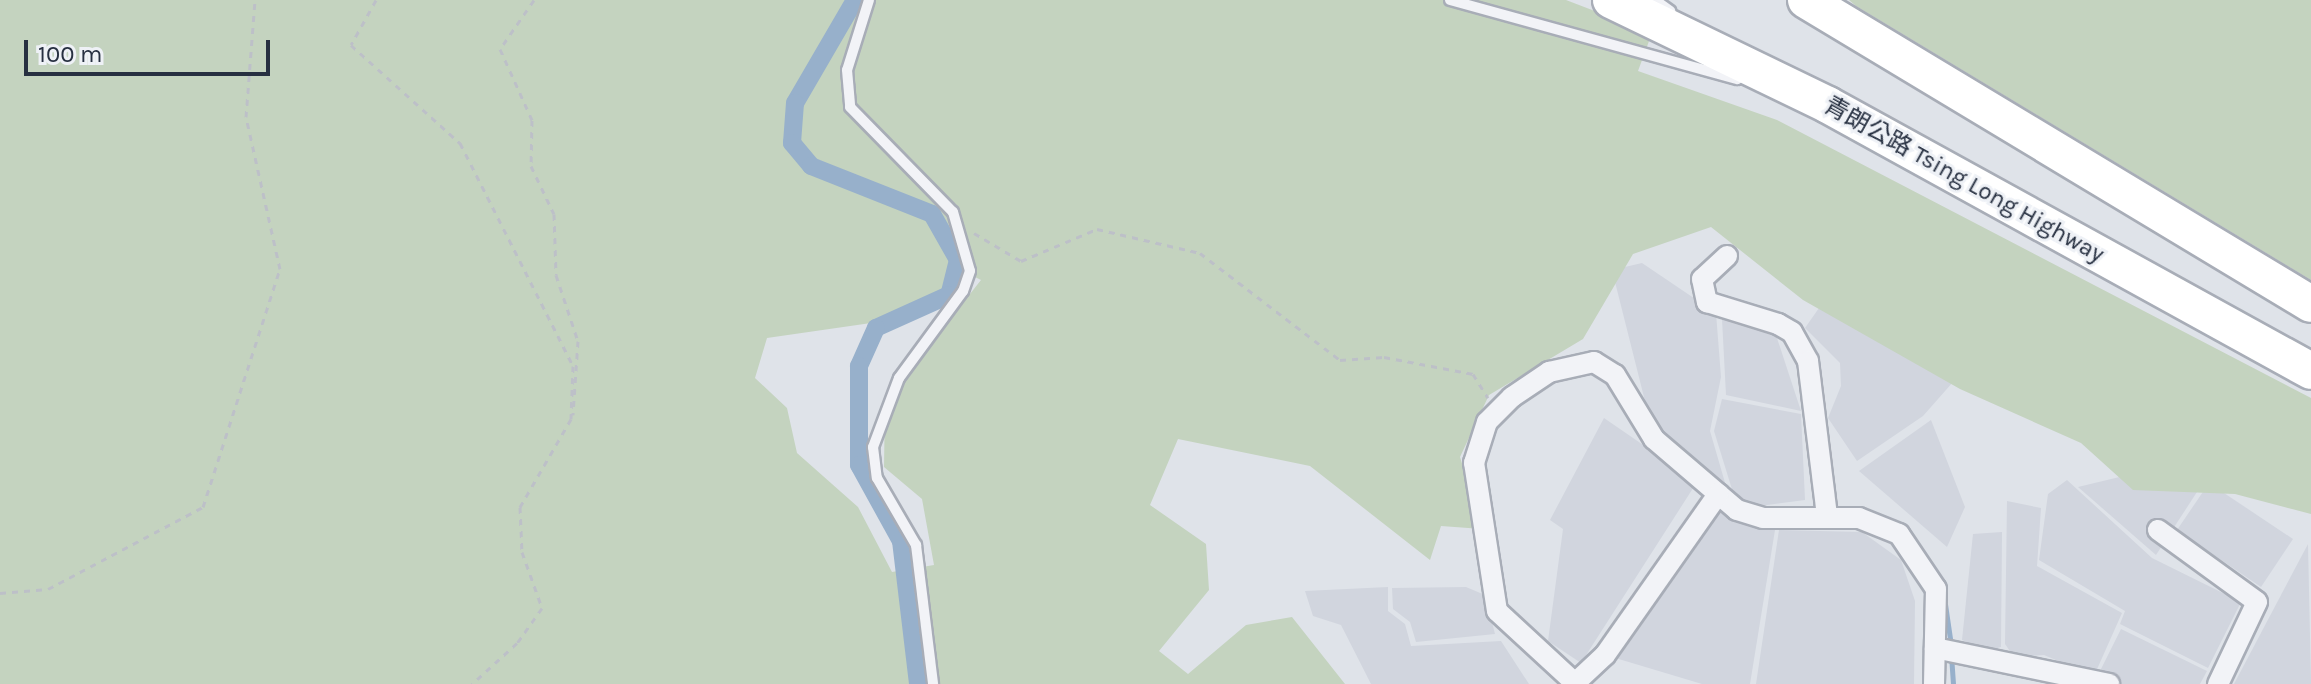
<!DOCTYPE html>
<meta charset="utf-8">
<style>
body{margin:0}
#map{position:relative;width:2311px;height:684px;overflow:hidden;background:#dfe3e9;font-family:Karla,"Noto Sans TC",sans-serif}
div>[style]{position:absolute}
.built>*{inset:0;background:#d1d5de}
.green>*{inset:0;background:#c4d3bf}
.stream>*{height:5px;margin:-2.5px;padding:0 2.5px;transform-origin:2.5px;border-radius:2.5px;background:#97b0cb}
.canal>*{height:18px;margin:-9px;padding:0 9px;transform-origin:9px;border-radius:9px;background:#97b0cb}
.path>*{height:3px;margin-top:-1.5px;transform-origin:0;background:repeating-linear-gradient(90deg,#bdc0c8 0 6px,transparent 0 12px)}
.roads{filter:drop-shadow(2px 0 #a8adb7) drop-shadow(-2px 0 #a8adb7) drop-shadow(0 2px #a8adb7) drop-shadow(0 -2px #a8adb7)}
.service>*{height:10px;margin:-5px;padding:0 5px;transform-origin:5px;border-radius:5px;background:#f2f3f7}
.minor>*{height:20px;margin:-10px;padding:0 10px;transform-origin:10px;border-radius:10px;background:#f2f3f7}
.motorway>*{height:36px;margin:-18px;padding:0 18px;transform-origin:18px;border-radius:18px;background:#fff}
span{translate:-50% -50%;white-space:nowrap;text-align:center;line-height:1.15;-webkit-text-stroke:6px #eef1f6;paint-order:stroke}
.street-label{font-size:24px;color:#273041}
.scale{position:absolute;left:24px;top:40px;width:246px;height:36px;box-sizing:border-box;border:4px solid #273041;border-top:0;padding-left:10px;font-size:24px;line-height:28px;white-space:nowrap;color:#273041;-webkit-text-stroke:6px #eef1f6;paint-order:stroke}
</style>
<div id="map">
<div class="built">
<div style="clip-path:polygon(1642px 263px,1716px 313px,1721px 377px,1710px 431px,1728px 493px,1650px 421px,1612px 270px)"></div>
<div style="clip-path:polygon(1826px 298px,1961px 373px,1923px 416px,1857px 461px,1828px 418px,1841px 386px,1840px 363px,1805px 328px)"></div>
<div style="clip-path:polygon(1722px 319px,1775px 332px,1801px 411px,1726px 395px)"></div>
<div style="clip-path:polygon(1722px 399px,1801px 414px,1805px 500px,1752px 507px,1735px 499px,1714px 431px)"></div>
<div style="clip-path:polygon(1604px 418px,1697px 482px,1581px 663px,1548px 641px,1563px 529px,1550px 520px)"></div>
<div style="clip-path:polygon(1931px 420px,1965px 507px,1947px 547px,1859px 471px)"></div>
<div style="clip-path:polygon(2223px 452px,2156px 555px,2078px 487px)"></div>
<div style="clip-path:polygon(2067px 480px,2152px 558px,2241px 602px,2208px 668px,2120px 624px,2125px 611px,2039px 560px,2048px 494px)"></div>
<div style="clip-path:polygon(2209px 483px,2293px 539px,2261px 587px,2177px 530px)"></div>
<div style="clip-path:polygon(2007px 501px,2041px 508px,2037px 566px,2122px 613px,2094px 676px,2044px 655px,2014px 657px,2005px 644px)"></div>
<div style="clip-path:polygon(1717px 512px,1775px 530px,1750px 684px,1702px 684px,1612px 657px)"></div>
<div style="clip-path:polygon(1779px 530px,1862px 532px,1901px 560px,1915px 601px,1914px 684px,1756px 684px)"></div>
<div style="clip-path:polygon(2002px 532px,2001px 647px,1987px 651px,1962px 640px,1973px 534px)"></div>
<div style="clip-path:polygon(2308px 544px,2311px 684px,2234px 684px)"></div>
<div style="clip-path:polygon(1388px 587px,1388px 611px,1405px 624px,1411px 646px,1501px 641px,1529px 684px,1371px 684px,1341px 625px,1313px 616px,1305px 591px)"></div>
<div style="clip-path:polygon(1466px 587px,1485px 595px,1495px 634px,1416px 642px,1410px 622px,1393px 609px,1392px 588px)"></div>
<div style="clip-path:polygon(2121px 629px,2207px 671px,2200px 684px,2115px 684px,2098px 675px)"></div>
</div>
<div class="green">
<div style="clip-path:polygon(evenodd,0 0,1566px 0,1652px 33px,1638px 71px,1777px 120px,2311px 398px,2311px 514px,2235px 494px,2133px 490px,2081px 443px,1960px 389px,1803px 300px,1711px 227px,1633px 254px,1583px 339px,1489px 395px,1460px 457px,1482px 529px,1441px 526px,1430px 560px,1310px 466px,1178px 439px,1150px 505px,1206px 544px,1209px 590px,1159px 651px,1188px 674px,1246px 625px,1292px 617px,1345px 684px,0 684px,0 0,949px 264px,981px 280px,885px 402px,884px 467px,922px 499px,934px 565px,892px 572px,858px 507px,797px 453px,787px 408px,755px 378px,767px 338px,871px 323px,941px 294px,949px 264px)"></div>
<div style="clip-path:polygon(1849px 0,2311px 0,2311px 280px,1856px 6px)"></div>
</div>
<div class="stream">
<div style="left:1908px;top:530px;width:66px;rotate:58.7deg"></div>
<div style="left:1945px;top:604px;width:41px;rotate:81.7deg"></div>
<div style="left:1951px;top:655px;width:29px;rotate:86deg"></div>
</div>
<div class="canal">
<div style="left:855px;top:0;width:119px;rotate:120.2deg"></div>
<div style="left:795px;top:103px;width:40px;rotate:94.3deg"></div>
<div style="left:792px;top:143px;width:30px;rotate:50deg"></div>
<div style="left:811px;top:166px;width:130px;rotate:21.6deg"></div>
<div style="left:932px;top:214px;width:53px;rotate:60.5deg"></div>
<div style="left:958px;top:260px;width:36px;rotate:104deg"></div>
<div style="left:949px;top:295px;width:80px;rotate:155.7deg"></div>
<div style="left:876px;top:328px;width:42px;rotate:114.1deg"></div>
<div style="left:859px;top:366px;width:99px;rotate:90deg"></div>
<div style="left:859px;top:465px;width:87px;rotate:61.1deg"></div>
<div style="left:901px;top:541px;width:144px;rotate:83.2deg"></div>
</div>
<div class="path">
<div style="left:376px;top:0;width:51px;rotate:119.1deg"></div>
<div style="left:351px;top:45px;width:147px;rotate:42deg"></div>
<div style="left:460px;top:143px;width:250px;rotate:63.1deg"></div>
<div style="left:573px;top:366px;width:53px;rotate:92.2deg"></div>
<div style="left:571px;top:419px;width:102px;rotate:120.1deg"></div>
<div style="left:520px;top:507px;width:45px;rotate:87.5deg"></div>
<div style="left:522px;top:552px;width:59px;rotate:70.3deg"></div>
<div style="left:542px;top:608px;width:43px;rotate:125.5deg"></div>
<div style="left:517px;top:643px;width:61px;rotate:137.7deg"></div>
<div style="left:534px;top:0;width:60px;rotate:124.8deg"></div>
<div style="left:500px;top:49px;width:78px;rotate:65.7deg"></div>
<div style="left:532px;top:120px;width:46px;rotate:91.2deg"></div>
<div style="left:531px;top:166px;width:53px;rotate:64.4deg"></div>
<div style="left:554px;top:214px;width:61px;rotate:88.1deg"></div>
<div style="left:556px;top:275px;width:70px;rotate:71.6deg"></div>
<div style="left:578px;top:341px;width:74px;rotate:93.9deg"></div>
<div style="left:974px;top:233px;width:55px;rotate:30.8deg"></div>
<div style="left:1021px;top:261px;width:82px;rotate:-22.8deg"></div>
<div style="left:1097px;top:229px;width:106px;rotate:13.1deg"></div>
<div style="left:1200px;top:253px;width:176px;rotate:37.4deg"></div>
<div style="left:1340px;top:360px;width:44px;rotate:-3.9deg"></div>
<div style="left:1384px;top:357px;width:91px;rotate:10.8deg"></div>
<div style="left:1473px;top:374px;width:28px;rotate:58deg"></div>
<div style="left:0;top:593px;width:48px;rotate:-4.8deg"></div>
<div style="left:48px;top:589px;width:175px;rotate:-27.9deg"></div>
<div style="left:203px;top:507px;width:250px;rotate:-72.1deg"></div>
<div style="left:280px;top:269px;width:156px;rotate:-102.6deg"></div>
<div style="left:246px;top:117px;width:117px;rotate:-85.6deg"></div>
</div>
<div class="roads">
<div class="service">
<div style="left:869px;top:0;width:73px;rotate:107.4deg"></div>
<div style="left:847px;top:70px;width:37px;rotate:85deg"></div>
<div style="left:850px;top:107px;width:147px;rotate:45.6deg"></div>
<div style="left:953px;top:212px;width:61px;rotate:73.9deg"></div>
<div style="left:970px;top:271px;width:21px;rotate:109deg"></div>
<div style="left:963px;top:291px;width:108px;rotate:126.3deg"></div>
<div style="left:899px;top:378px;width:74px;rotate:110.6deg"></div>
<div style="left:873px;top:447px;width:31px;rotate:83deg"></div>
<div style="left:877px;top:478px;width:78px;rotate:59.8deg"></div>
<div style="left:916px;top:545px;width:140px;rotate:83deg"></div>
<div style="left:1450px;top:0;width:298px;rotate:15.4deg"></div>
<div style="left:1655px;top:0;width:19px;rotate:36deg"></div>
</div>
<div class="minor">
<div style="left:1727px;top:256px;width:34px;rotate:137deg"></div>
<div style="left:1702px;top:279px;width:24px;rotate:78deg"></div>
<div style="left:1707px;top:302px;width:74px;rotate:17.2deg"></div>
<div style="left:1778px;top:324px;width:16px;rotate:30deg"></div>
<div style="left:1792px;top:332px;width:33px;rotate:61deg"></div>
<div style="left:1808px;top:361px;width:155px;rotate:83deg"></div>
<div style="left:2158px;top:530px;width:122px;rotate:36deg"></div>
<div style="left:2257px;top:602px;width:91px;rotate:115.4deg"></div>
<div style="left:1935px;top:648px;width:178px;rotate:11.7deg"></div>
<div style="left:1575px;top:683px;width:106px;rotate:-137.3deg"></div>
<div style="left:1497px;top:611px;width:150px;rotate:-98.8deg"></div>
<div style="left:1474px;top:463px;width:43px;rotate:-72.4deg"></div>
<div style="left:1487px;top:422px;width:35px;rotate:-45deg"></div>
<div style="left:1512px;top:397px;width:45px;rotate:-34deg"></div>
<div style="left:1549px;top:372px;width:46px;rotate:-12.5deg"></div>
<div style="left:1594px;top:362px;width:25px;rotate:32deg"></div>
<div style="left:1615px;top:375px;width:75px;rotate:58.6deg"></div>
<div style="left:1654px;top:439px;width:109px;rotate:40.5deg"></div>
<div style="left:1737px;top:510px;width:27px;rotate:17deg"></div>
<div style="left:1763px;top:518px;width:96px"></div>
<div style="left:1859px;top:518px;width:43px;rotate:21.8deg"></div>
<div style="left:1899px;top:534px;width:66px;rotate:56.1deg"></div>
<div style="left:1936px;top:589px;width:95px;rotate:91.2deg"></div>
<div style="left:1574px;top:684px;width:42px;rotate:-43.1deg"></div>
<div style="left:1605px;top:655px;width:197px;rotate:-54.9deg"></div>
</div>
<div class="motorway">
<div style="left:1611px;top:0;width:241px;rotate:25.8deg"></div>
<div style="left:1828px;top:105px;width:551px;rotate:28.84deg"></div>
<div style="left:1806px;top:0;width:589px;rotate:31.05deg"></div>
</div>
</div>
<div class="street-label">
<span style="left:1964px;top:180px;rotate:29deg">青朗公路 Tsing Long Highway</span>
</div>
<div class="scale">100 m</div>
</div>
